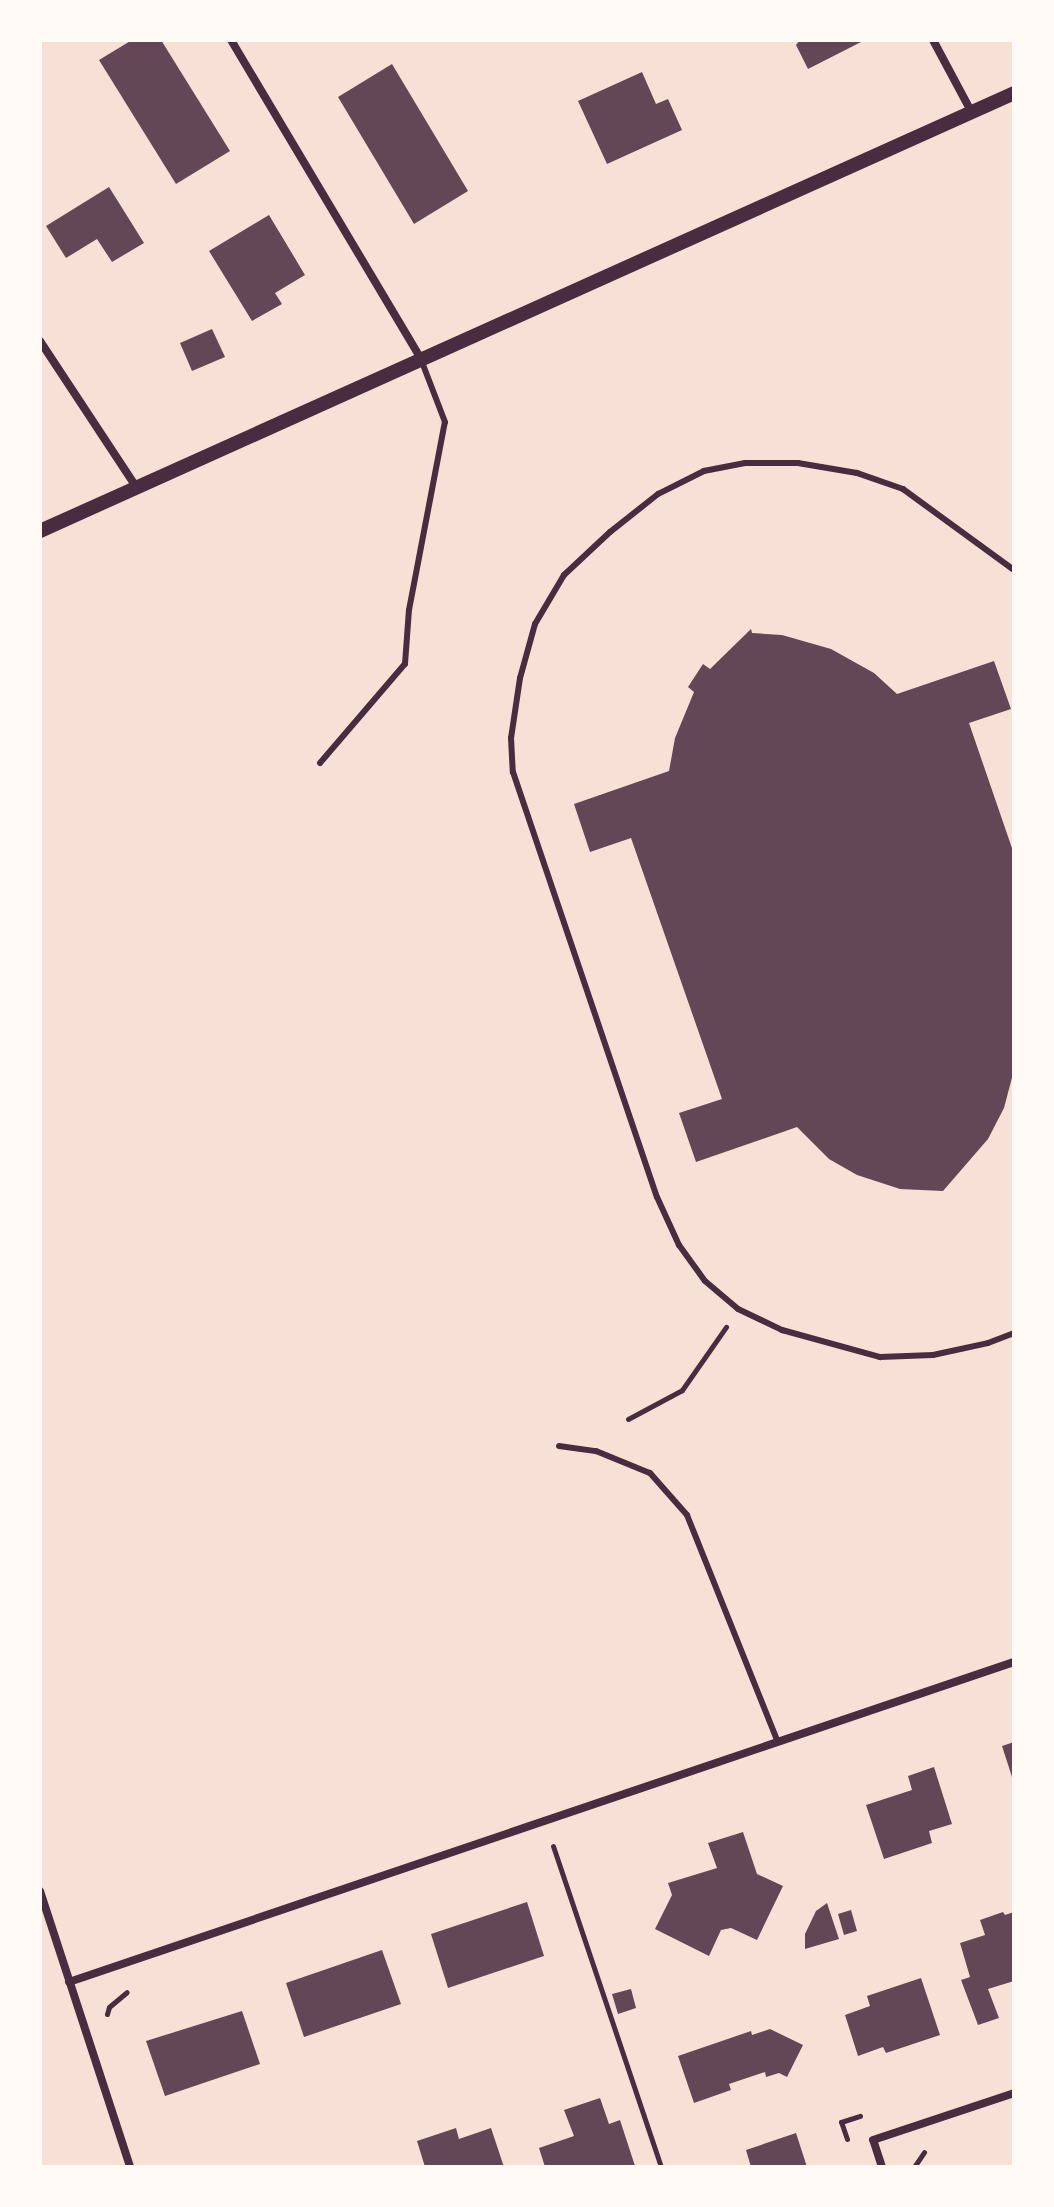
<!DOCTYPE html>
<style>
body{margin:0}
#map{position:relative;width:1054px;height:2207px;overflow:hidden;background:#f7e1d7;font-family:"Varela Round",sans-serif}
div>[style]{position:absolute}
.building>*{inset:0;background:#644757}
.path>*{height:5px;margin:-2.5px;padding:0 2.5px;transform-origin:2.5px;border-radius:2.5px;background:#4a2c40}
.service>*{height:6px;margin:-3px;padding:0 3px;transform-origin:3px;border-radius:3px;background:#4a2c40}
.minor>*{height:8px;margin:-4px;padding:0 4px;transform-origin:4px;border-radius:4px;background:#4a2c40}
.tertiary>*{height:14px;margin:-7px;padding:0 7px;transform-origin:7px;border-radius:7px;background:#4a2c40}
span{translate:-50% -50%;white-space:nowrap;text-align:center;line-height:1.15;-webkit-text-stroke:8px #fffaf5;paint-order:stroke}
.frame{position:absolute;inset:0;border:42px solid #fffaf5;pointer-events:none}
</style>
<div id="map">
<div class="building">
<div style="clip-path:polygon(132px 40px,161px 40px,230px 151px,176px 184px,99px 60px)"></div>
<div style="clip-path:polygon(800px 40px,865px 40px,808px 69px,796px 45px)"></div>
<div style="clip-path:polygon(392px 64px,468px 191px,414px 224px,338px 97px)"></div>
<div style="clip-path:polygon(642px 72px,656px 104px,668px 99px,682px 130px,607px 164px,578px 101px)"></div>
<div style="clip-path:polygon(109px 187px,144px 243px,112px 262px,97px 239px,66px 258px,46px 226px)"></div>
<div style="clip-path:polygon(269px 215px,305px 275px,275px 293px,282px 304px,252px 321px,209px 251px)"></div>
<div style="clip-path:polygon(212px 329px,225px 357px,192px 371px,180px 343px)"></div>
<div style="clip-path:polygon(751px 629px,752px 633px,782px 635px,831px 649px,874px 673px,897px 694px,994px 661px,1011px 709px,969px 723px,1014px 854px,1014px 1070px,1004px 1108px,988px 1139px,943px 1191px,900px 1189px,857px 1175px,829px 1159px,797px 1127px,696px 1162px,679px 1113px,722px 1099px,631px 838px,590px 852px,574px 804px,669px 771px,675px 738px,694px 692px,688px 687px,703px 664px,710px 669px)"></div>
<div style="clip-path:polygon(1014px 1742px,1014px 1780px,1013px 1780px,1002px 1746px)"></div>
<div style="clip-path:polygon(934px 1767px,952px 1824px,929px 1831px,932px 1843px,884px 1859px,866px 1805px,912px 1790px,908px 1776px)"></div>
<div style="clip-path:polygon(743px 1832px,757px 1874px,783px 1886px,757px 1940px,731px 1928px,721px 1930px,709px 1956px,655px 1929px,672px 1895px,668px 1883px,717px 1868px,708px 1843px)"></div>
<div style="clip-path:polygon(527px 1902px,544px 1956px,448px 1988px,431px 1934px)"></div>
<div style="clip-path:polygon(827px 1903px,839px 1939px,805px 1949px,805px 1934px,816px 1911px)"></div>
<div style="clip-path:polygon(851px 1910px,857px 1931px,844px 1935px,838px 1914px)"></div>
<div style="clip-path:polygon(1003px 1912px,1005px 1915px,1014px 1912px,1014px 1981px,988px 1989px,999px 2018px,978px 2025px,961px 1980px,970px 1977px,960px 1943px,985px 1935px,980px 1920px)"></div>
<div style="clip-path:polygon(382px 1950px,401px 2004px,304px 2037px,286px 1983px)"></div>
<div style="clip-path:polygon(921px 1978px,940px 2035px,886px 2053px,883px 2047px,858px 2056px,845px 2015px,870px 2006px,867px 1996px)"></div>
<div style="clip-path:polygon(631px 1989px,636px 2008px,618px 2014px,612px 1994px)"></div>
<div style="clip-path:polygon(242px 2011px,260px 2064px,165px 2096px,146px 2041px)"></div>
<div style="clip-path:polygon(770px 2029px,803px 2045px,787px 2077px,779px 2073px,766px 2077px,765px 2072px,729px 2084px,731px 2090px,694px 2103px,678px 2056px,751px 2031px,752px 2035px)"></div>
<div style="clip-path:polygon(600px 2098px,609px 2124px,620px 2120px,635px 2166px,545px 2167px,539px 2148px,574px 2136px,564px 2110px)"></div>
<div style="clip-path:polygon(456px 2128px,459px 2139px,491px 2128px,504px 2167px,425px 2167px,417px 2141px)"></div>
<div style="clip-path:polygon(796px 2133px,807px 2167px,751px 2167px,746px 2150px)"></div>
</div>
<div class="path">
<div style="left:628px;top:1419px;width:61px;rotate:-28.2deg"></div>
<div style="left:682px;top:1390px;width:77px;rotate:-55.1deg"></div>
<div style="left:553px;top:1846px;width:339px;rotate:71.4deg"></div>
<div style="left:107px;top:2014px;width:7px;rotate:-74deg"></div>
<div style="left:109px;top:2007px;width:23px;rotate:-40deg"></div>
<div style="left:847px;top:2139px;width:18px;rotate:-109deg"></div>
<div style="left:841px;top:2122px;width:20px;rotate:-18deg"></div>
<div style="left:914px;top:2167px;width:18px;rotate:-56deg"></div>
</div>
<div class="service">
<div style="left:1014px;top:570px;width:137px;rotate:-143.9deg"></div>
<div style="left:903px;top:489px;width:49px;rotate:-160.8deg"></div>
<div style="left:857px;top:473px;width:60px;rotate:-170.4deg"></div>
<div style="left:798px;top:463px;width:53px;rotate:180deg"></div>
<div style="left:745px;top:463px;width:42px;rotate:169deg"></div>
<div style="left:704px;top:471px;width:51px;rotate:153.4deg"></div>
<div style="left:658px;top:494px;width:61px;rotate:141.6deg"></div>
<div style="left:610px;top:532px;width:63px;rotate:136.9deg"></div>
<div style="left:564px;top:575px;width:57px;rotate:120.6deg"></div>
<div style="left:535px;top:624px;width:56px;rotate:105.5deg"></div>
<div style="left:520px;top:678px;width:61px;rotate:98.5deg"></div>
<div style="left:511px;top:738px;width:34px;rotate:87deg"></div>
<div style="left:513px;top:772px;width:449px;rotate:71.3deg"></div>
<div style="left:657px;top:1197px;width:53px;rotate:65.4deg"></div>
<div style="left:679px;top:1245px;width:44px;rotate:54.2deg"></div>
<div style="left:705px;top:1281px;width:43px;rotate:40.3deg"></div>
<div style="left:738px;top:1309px;width:49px;rotate:25.5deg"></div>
<div style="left:782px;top:1330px;width:102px;rotate:15.4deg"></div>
<div style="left:880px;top:1357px;width:53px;rotate:-2.2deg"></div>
<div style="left:933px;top:1355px;width:56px;rotate:-12.3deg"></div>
<div style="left:988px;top:1343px;width:28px;rotate:-21deg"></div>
<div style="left:320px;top:763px;width:130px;rotate:-49.4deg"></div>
<div style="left:405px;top:664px;width:54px;rotate:-85.8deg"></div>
<div style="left:409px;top:610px;width:191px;rotate:-79.2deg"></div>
<div style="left:445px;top:422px;width:64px;rotate:-111deg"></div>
<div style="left:559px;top:1446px;width:37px;rotate:8deg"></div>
<div style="left:596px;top:1451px;width:58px;rotate:22.2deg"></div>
<div style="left:650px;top:1473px;width:56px;rotate:48.6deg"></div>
<div style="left:687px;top:1515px;width:245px;rotate:68.2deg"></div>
</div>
<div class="minor">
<div style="left:231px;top:40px;width:371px;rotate:59.2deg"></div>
<div style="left:933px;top:40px;width:83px;rotate:61.9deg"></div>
<div style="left:40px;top:341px;width:176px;rotate:56.6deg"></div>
<div style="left:40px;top:1891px;width:290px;rotate:71.9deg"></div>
<div style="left:69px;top:1982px;width:998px;rotate:-18.71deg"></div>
<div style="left:882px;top:2167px;width:28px;rotate:-108deg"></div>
<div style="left:873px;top:2140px;width:149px;rotate:-18.4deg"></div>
</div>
<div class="tertiary">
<div style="left:40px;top:531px;width:1068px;rotate:-24.21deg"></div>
</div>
<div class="frame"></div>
</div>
